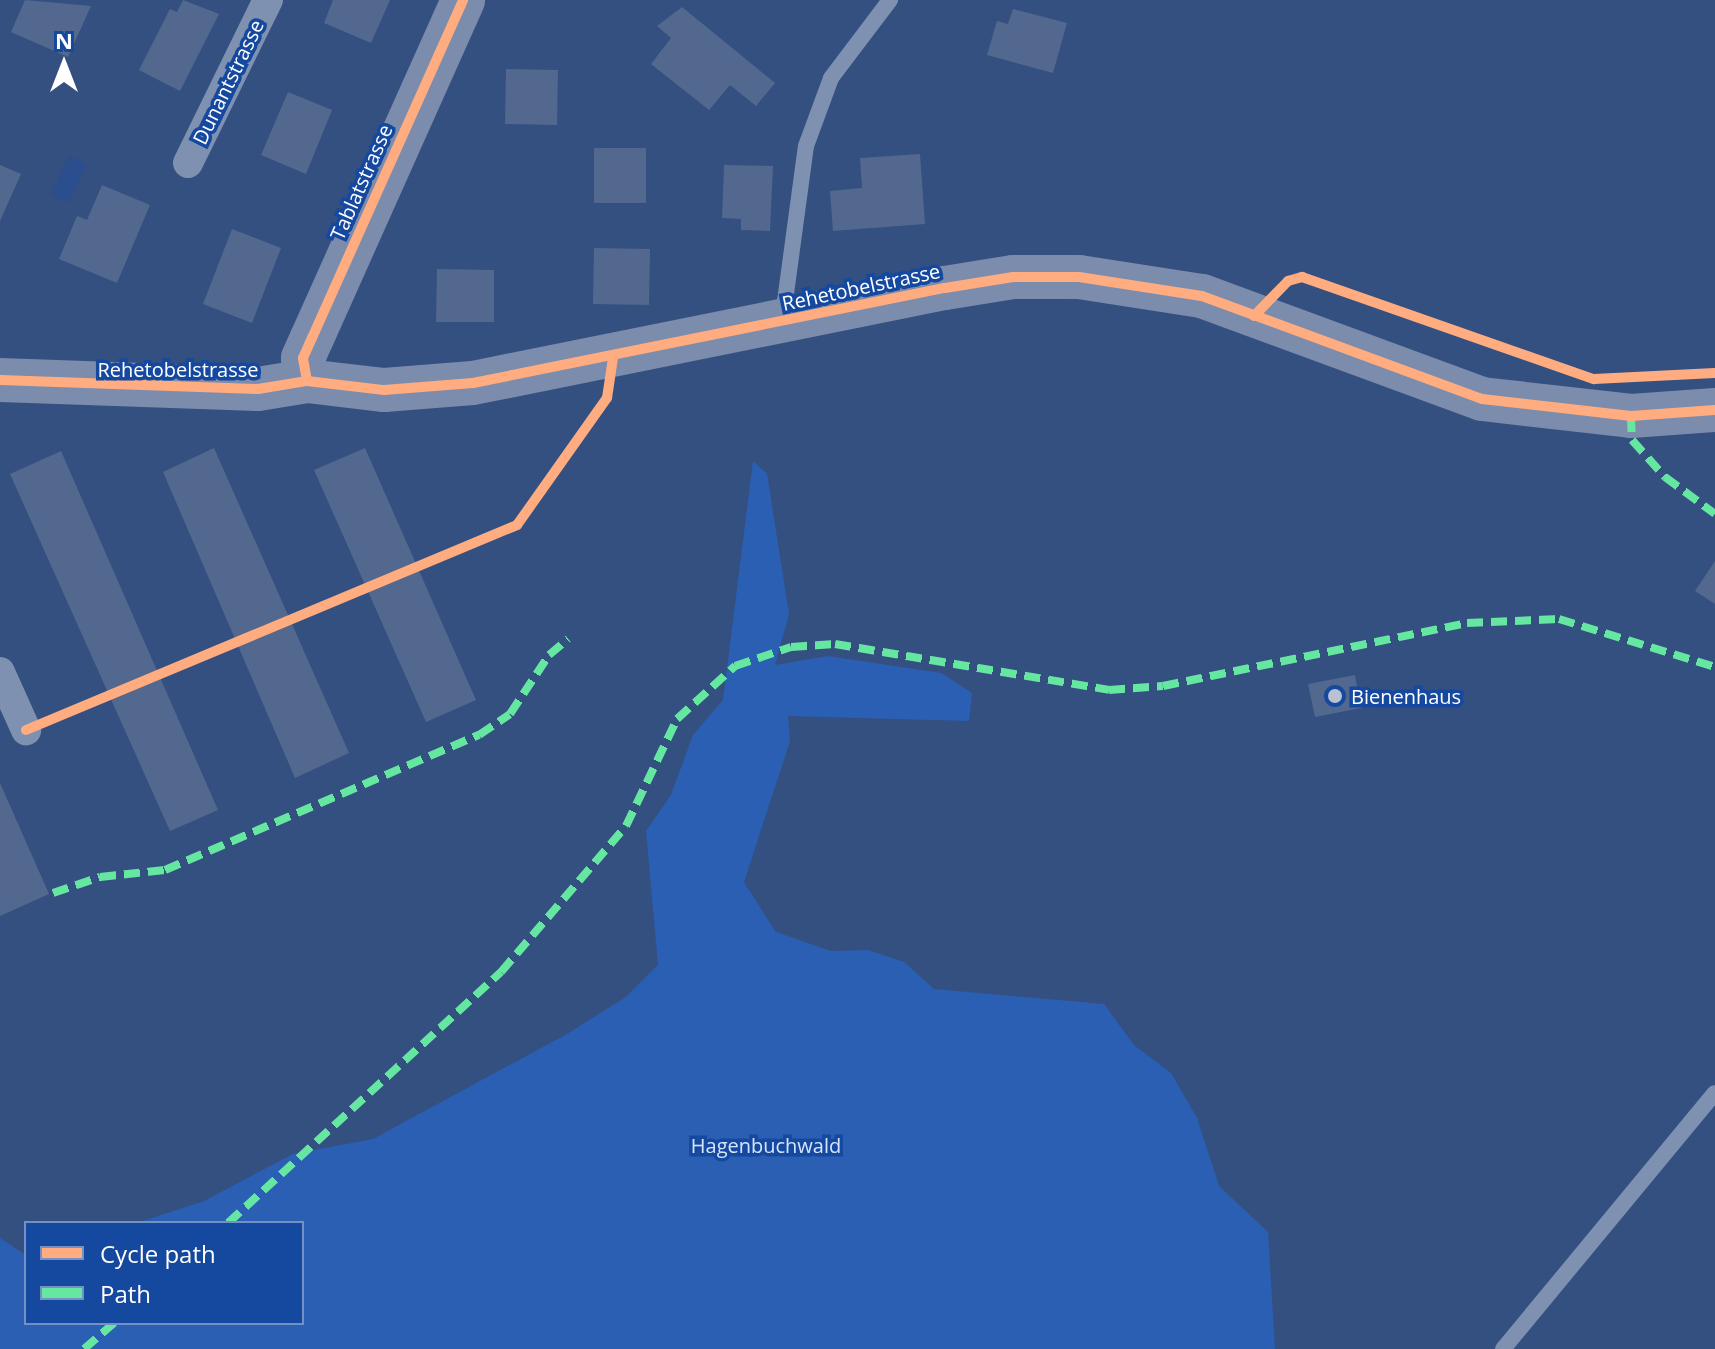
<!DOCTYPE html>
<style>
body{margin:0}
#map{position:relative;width:1715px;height:1349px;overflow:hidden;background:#345080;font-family:"Open Sans",sans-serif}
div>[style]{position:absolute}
.green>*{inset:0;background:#2a5fb4}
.water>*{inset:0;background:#2b4e8e}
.building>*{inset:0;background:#52688e}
.lane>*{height:16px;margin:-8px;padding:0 8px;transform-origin:8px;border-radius:8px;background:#7f91b0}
.street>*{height:30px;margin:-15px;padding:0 15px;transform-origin:15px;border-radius:15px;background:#7f91b0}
.secondary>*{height:44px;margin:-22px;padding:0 22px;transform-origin:22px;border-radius:22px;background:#7b8cad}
.quiet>*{height:8px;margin-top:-4px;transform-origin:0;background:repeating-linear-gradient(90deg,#66e7a1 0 16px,transparent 0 24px)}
.cycleway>*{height:10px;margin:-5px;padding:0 5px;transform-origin:5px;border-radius:5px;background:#ffac80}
.dots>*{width:22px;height:22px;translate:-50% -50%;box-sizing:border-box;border:4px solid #15489f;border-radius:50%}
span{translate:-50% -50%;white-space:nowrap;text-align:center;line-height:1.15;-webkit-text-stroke:7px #15489f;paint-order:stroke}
.street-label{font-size:20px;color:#fff}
.poi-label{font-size:20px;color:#fff}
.left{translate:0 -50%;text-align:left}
.park-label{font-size:20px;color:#d6e5fd}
.legend{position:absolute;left:24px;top:1221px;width:280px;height:104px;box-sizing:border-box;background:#15489f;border:2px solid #7391c5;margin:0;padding:10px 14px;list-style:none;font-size:24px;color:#fff}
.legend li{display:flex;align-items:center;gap:16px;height:40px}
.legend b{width:40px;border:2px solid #7391c5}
.north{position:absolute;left:24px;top:24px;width:80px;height:80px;-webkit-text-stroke:6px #15489f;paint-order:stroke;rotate:0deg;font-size:22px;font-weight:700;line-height:32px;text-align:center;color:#fff}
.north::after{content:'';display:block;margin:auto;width:28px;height:36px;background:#fff;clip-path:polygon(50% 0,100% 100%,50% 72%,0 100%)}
</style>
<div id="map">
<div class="green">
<div style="clip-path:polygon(753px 461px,767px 474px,789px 614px,775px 665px,828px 656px,941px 673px,972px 693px,969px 721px,788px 716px,790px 741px,744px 882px,776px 932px,831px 951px,868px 950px,904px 962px,934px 989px,1104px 1004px,1134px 1045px,1171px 1073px,1197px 1118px,1219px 1186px,1268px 1232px,1275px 1349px,0 1349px,0 1238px,26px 1255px,26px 1323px,302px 1323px,302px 1223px,137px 1223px,204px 1201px,293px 1154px,373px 1139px,567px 1034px,626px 997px,658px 965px,646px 831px,671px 795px,693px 735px,723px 700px)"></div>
</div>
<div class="water">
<div style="clip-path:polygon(69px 156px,87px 164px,68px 203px,51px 195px)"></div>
</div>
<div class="building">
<div style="clip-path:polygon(25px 0,91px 6px,68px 57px,11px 32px)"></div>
<div style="clip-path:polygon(183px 0,219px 14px,180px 91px,139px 70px,170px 9px,177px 12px)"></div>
<div style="clip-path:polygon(333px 0,390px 0,371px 43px,324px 23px)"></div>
<div style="clip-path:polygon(682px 7px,775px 83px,756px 106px,730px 85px,709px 110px,651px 64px,671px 38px,657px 26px)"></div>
<div style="clip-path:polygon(1013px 9px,1067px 23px,1053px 73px,987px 55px,997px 21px,1008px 24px)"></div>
<div style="clip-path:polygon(506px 69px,558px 70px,557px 125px,505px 124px)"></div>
<div style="clip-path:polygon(288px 92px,332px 110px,306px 174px,261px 155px)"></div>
<div style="clip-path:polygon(594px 148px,646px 148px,646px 203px,594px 203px)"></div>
<div style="clip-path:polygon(920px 154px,925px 224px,833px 231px,830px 191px,862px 188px,860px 158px)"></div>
<div style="clip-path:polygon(0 165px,21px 174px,0 221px)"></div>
<div style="clip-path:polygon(724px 165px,773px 166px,770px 231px,741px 230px,741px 219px,722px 218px)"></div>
<div style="clip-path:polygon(102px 185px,150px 205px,117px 283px,59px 259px,77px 216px,87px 220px)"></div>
<div style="clip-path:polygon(232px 229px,281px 248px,252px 323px,203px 304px)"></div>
<div style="clip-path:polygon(594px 248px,650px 249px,649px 305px,593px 304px)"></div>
<div style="clip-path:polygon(437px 269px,494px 270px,494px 322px,436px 322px)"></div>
<div style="clip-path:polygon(214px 448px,349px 753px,295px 778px,163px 472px)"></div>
<div style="clip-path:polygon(365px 448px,476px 700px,426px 722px,314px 470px)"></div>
<div style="clip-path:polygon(61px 451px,218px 810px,170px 831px,10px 474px)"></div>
<div style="clip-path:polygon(1715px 561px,1715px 604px,1695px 591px)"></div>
<div style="clip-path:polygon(1355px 675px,1361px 708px,1315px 717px,1308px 684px)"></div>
<div style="clip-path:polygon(0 783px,49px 894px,0 916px)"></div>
</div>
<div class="lane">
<div style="left:792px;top:318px;width:18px;rotate:-112deg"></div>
<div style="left:785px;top:301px;width:156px;rotate:-82.3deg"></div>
<div style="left:806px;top:146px;width:72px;rotate:-69.8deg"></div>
<div style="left:831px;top:78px;width:98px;rotate:-52.9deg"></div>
<div style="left:1503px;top:1349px;width:332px;rotate:-50.4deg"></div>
</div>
<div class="street">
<div style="left:188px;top:163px;width:182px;rotate:-63.9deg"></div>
<div style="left:0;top:672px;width:64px;rotate:65.9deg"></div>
</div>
<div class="secondary">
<div style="left:0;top:380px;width:258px;rotate:2deg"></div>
<div style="left:258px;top:389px;width:50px;rotate:-9.3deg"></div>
<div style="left:307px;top:381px;width:78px;rotate:6.7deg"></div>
<div style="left:384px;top:390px;width:89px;rotate:-4.5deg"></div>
<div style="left:473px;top:383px;width:481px;rotate:-11.4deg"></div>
<div style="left:945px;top:288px;width:69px;rotate:-9.2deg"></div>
<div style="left:1013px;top:277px;width:66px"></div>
<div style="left:1079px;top:277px;width:124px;rotate:8.8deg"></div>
<div style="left:1202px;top:296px;width:298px;rotate:20.2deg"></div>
<div style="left:1482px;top:399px;width:150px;rotate:6.5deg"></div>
<div style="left:1631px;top:416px;width:84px;rotate:-4.1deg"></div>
<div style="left:307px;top:381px;width:23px;rotate:-100deg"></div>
<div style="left:303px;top:358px;width:22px;rotate:-66deg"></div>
<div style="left:312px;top:338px;width:370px;rotate:-65.9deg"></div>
</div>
<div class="quiet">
<div style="left:1631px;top:416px;width:24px;rotate:88deg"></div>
<div style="left:1632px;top:440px;width:50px;rotate:48.3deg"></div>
<div style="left:1665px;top:477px;width:62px;rotate:36.5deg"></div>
<div style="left:53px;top:893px;width:50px;rotate:-18.8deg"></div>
<div style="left:100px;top:877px;width:65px;rotate:-6.1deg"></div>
<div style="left:165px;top:870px;width:342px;rotate:-23.3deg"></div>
<div style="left:479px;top:735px;width:37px;rotate:-34deg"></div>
<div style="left:510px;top:714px;width:71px;rotate:-56.5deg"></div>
<div style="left:549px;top:655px;width:25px;rotate:-40deg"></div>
<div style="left:228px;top:1223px;width:371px;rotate:-42.6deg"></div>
<div style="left:501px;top:972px;width:192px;rotate:-49.4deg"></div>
<div style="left:626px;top:826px;width:119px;rotate:-64.5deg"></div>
<div style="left:677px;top:719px;width:79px;rotate:-42.4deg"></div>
<div style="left:735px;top:666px;width:59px;rotate:-18.7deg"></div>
<div style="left:791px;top:647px;width:44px;rotate:-3.9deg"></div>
<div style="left:835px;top:644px;width:278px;rotate:9.5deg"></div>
<div style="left:1109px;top:690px;width:54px;rotate:-4.2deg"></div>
<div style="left:1163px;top:686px;width:310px;rotate:-11.7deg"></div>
<div style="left:1467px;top:623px;width:92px;rotate:-2.5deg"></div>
<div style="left:1559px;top:619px;width:163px;rotate:17.1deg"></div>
<div style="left:84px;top:1349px;width:40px;rotate:-41deg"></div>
</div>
<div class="cycleway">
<div style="left:1254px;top:316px;width:49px;rotate:-45.8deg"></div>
<div style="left:1288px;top:281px;width:15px;rotate:-16deg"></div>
<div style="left:1302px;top:277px;width:309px;rotate:19.3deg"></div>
<div style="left:1594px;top:379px;width:121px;rotate:-2.8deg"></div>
<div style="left:0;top:380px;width:258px;rotate:2deg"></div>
<div style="left:258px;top:389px;width:50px;rotate:-9.3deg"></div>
<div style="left:307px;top:381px;width:78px;rotate:6.7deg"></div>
<div style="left:384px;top:390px;width:89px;rotate:-4.5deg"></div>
<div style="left:473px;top:383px;width:481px;rotate:-11.4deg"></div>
<div style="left:945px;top:288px;width:69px;rotate:-9.2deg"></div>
<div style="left:1013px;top:277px;width:66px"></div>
<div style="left:1079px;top:277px;width:124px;rotate:8.8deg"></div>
<div style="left:1202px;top:296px;width:298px;rotate:20.2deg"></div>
<div style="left:1482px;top:399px;width:150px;rotate:6.5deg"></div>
<div style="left:1631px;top:416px;width:84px;rotate:-4.1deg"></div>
<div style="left:307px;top:381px;width:23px;rotate:-100deg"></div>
<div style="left:303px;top:358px;width:22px;rotate:-66deg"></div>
<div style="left:312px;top:338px;width:370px;rotate:-65.9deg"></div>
<div style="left:26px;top:730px;width:532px;rotate:-22.66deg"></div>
<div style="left:517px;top:525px;width:156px;rotate:-54.7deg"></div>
<div style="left:607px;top:398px;width:40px;rotate:-81.5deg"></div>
</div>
<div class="dots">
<div style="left:1335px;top:696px;background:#b8c2d3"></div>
</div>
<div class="street-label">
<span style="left:228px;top:82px;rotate:-64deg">Dunantstrasse</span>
<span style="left:361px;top:182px;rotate:-66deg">Tablatstrasse</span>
<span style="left:861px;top:287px;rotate:-12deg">Rehetobelstrasse</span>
<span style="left:178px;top:369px">Rehetobelstrasse</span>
</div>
<div class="poi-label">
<span class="left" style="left:1351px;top:696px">Bienenhaus</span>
</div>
<div class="park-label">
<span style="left:766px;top:1145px">Hagenbuchwald</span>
</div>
<ul class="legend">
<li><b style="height:10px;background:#ffac80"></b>Cycle path</li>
<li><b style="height:10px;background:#66e7a1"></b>Path</li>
</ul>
<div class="north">N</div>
</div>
